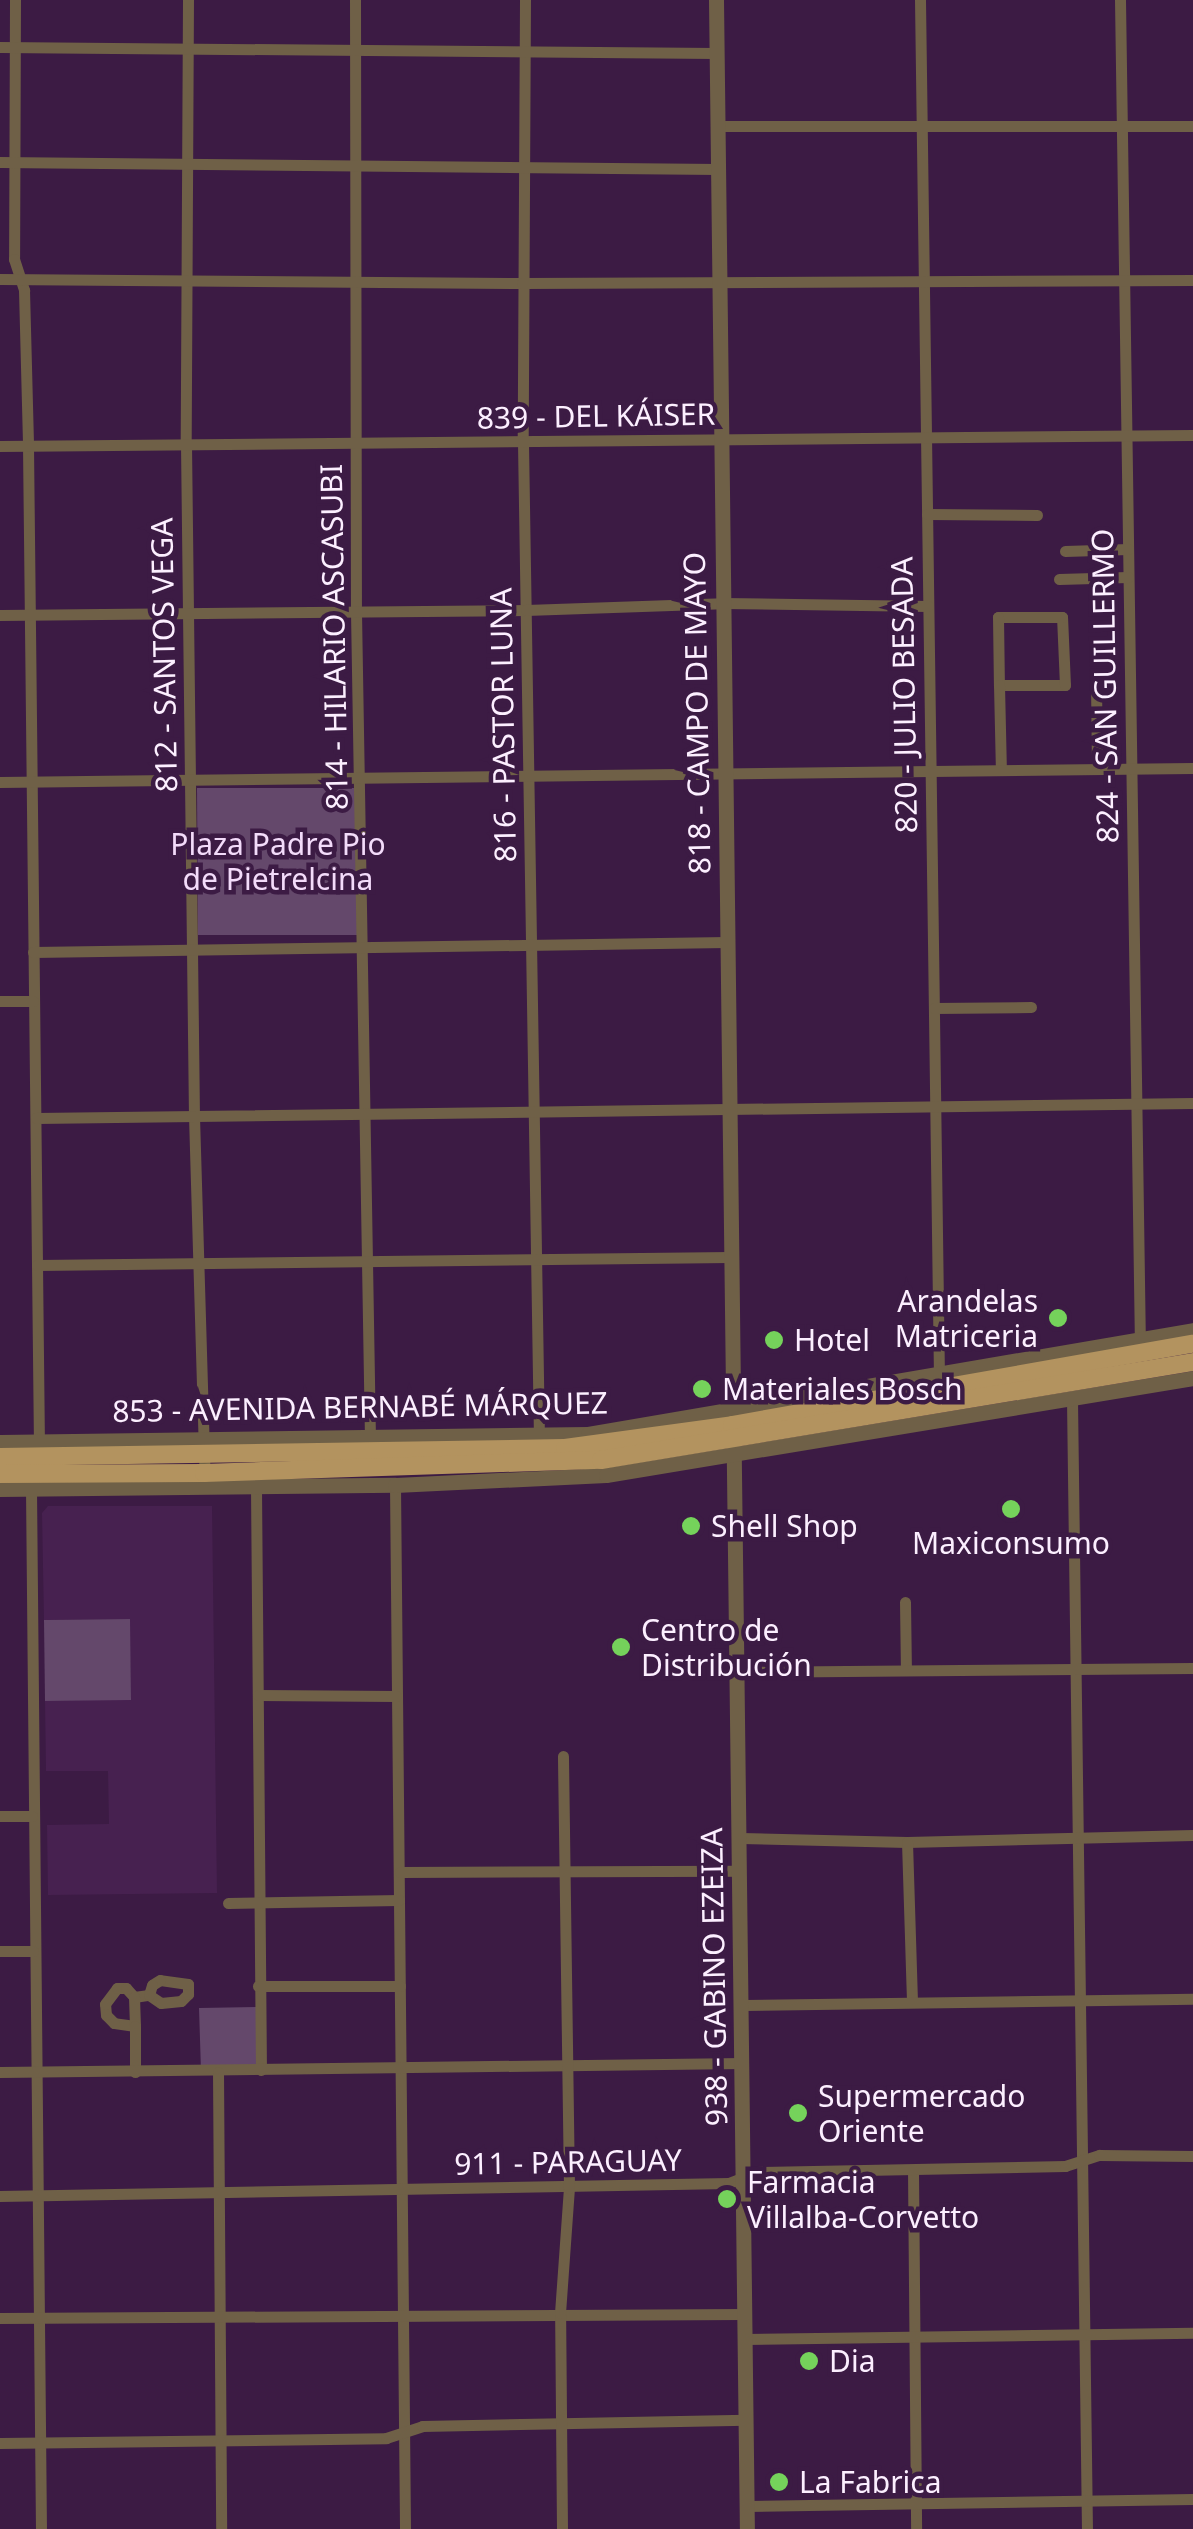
<!DOCTYPE html>
<meta charset="utf-8">
<style>
body{margin:0}
#map{position:relative;width:1193px;height:2529px;overflow:hidden;background:#3c1b44;font-family:"Noto Sans",sans-serif}
div>[style]{position:absolute}
.built>*{inset:0;background:#472150}
.green>*{inset:0;background:#64486b}
.minor>*{height:11px;margin:-5.5px;padding:0 5.5px;transform-origin:5.5px;border-radius:5.5px;background:#6f6047}
.tertiary>*{height:15px;margin:-7.5px;padding:0 7.5px;transform-origin:7.5px;border-radius:7.5px;background:#6f6047}
.primary>*{height:18px;margin:-9px;padding:0 9px;transform-origin:9px;border-radius:9px;background:#b3935f}
.dots>*{width:28px;height:28px;translate:-50% -50%;box-sizing:border-box;border:5px solid #3c1b44;border-radius:50%}
span{translate:-50% -50%;white-space:nowrap;text-align:center;line-height:1.15;-webkit-text-stroke:9px #3c1b44;paint-order:stroke}
.street-label{font-size:30px;color:#fcefff}
.park-label{font-size:30px;color:#f3dbfa}
.poi-label{font-size:30px;color:#fcefff}
.right{translate:-100% -50%;text-align:right}
.left{translate:0 -50%;text-align:left}
</style>
<div id="map">
<div class="built">
<div style="clip-path:polygon(48px 1506px,212px 1506px,217px 1893px,48px 1895px,47px 1825px,109px 1824px,108px 1771px,46px 1771px,45px 1701px,131px 1699px,129px 1619px,44px 1620px,42px 1513px)"></div>
</div>
<div class="green">
<div style="clip-path:polygon(197px 788px,358px 788px,359px 935px,198px 935px)"></div>
<div style="clip-path:polygon(130px 1619px,131px 1700px,45px 1701px,44px 1620px)"></div>
<div style="clip-path:polygon(259px 2007px,261px 2070px,201px 2072px,199px 2008px)"></div>
</div>
<div class="minor">
<div style="left:15px;top:0;width:259px;rotate:90.2deg"></div>
<div style="left:14px;top:259px;width:33px;rotate:72deg"></div>
<div style="left:24px;top:290px;width:156px;rotate:88.5deg"></div>
<div style="left:28px;top:446px;width:1002px;rotate:89.37deg"></div>
<div style="left:188px;top:0;width:444px;rotate:90.3deg"></div>
<div style="left:186px;top:444px;width:672px;rotate:89.32deg"></div>
<div style="left:194px;top:1116px;width:363px;rotate:88.3deg"></div>
<div style="left:355px;top:0;width:612px;rotate:89.91deg"></div>
<div style="left:356px;top:612px;width:829px;rotate:89.03deg"></div>
<div style="left:525px;top:0;width:443px;rotate:90.3deg"></div>
<div style="left:523px;top:443px;width:998px;rotate:89.08deg"></div>
<div style="left:920px;top:0;width:1381px;rotate:89.21deg"></div>
<div style="left:1120px;top:0;width:1346px;rotate:89.15deg"></div>
<div style="left:0;top:47px;width:716px;rotate:0.48deg"></div>
<div style="left:717px;top:126px;width:476px"></div>
<div style="left:0;top:162px;width:718px;rotate:0.56deg"></div>
<div style="left:0;top:279px;width:522px;rotate:0.44deg"></div>
<div style="left:522px;top:283px;width:671px;rotate:-0.26deg"></div>
<div style="left:0;top:446px;width:1193px;rotate:-0.53deg"></div>
<div style="left:927px;top:514px;width:110px;rotate:0.5deg"></div>
<div style="left:1065px;top:551px;width:63px;rotate:-1.8deg"></div>
<div style="left:1059px;top:579px;width:69px;rotate:-1.7deg"></div>
<div style="left:0;top:615px;width:526px;rotate:-0.54deg"></div>
<div style="left:526px;top:610px;width:196px;rotate:-2deg"></div>
<div style="left:722px;top:603px;width:206px;rotate:0.8deg"></div>
<div style="left:1096px;top:684px;width:84px;rotate:89.3deg"></div>
<div style="left:999px;top:685px;width:66px"></div>
<div style="left:1065px;top:685px;width:68px;rotate:-92.5deg"></div>
<div style="left:1062px;top:617px;width:64px;rotate:180deg"></div>
<div style="left:998px;top:617px;width:68px;rotate:89.2deg"></div>
<div style="left:999px;top:685px;width:85px;rotate:88.7deg"></div>
<div style="left:0;top:782px;width:1193px;rotate:-0.67deg"></div>
<div style="left:33px;top:952px;width:694px;rotate:-0.83deg"></div>
<div style="left:0;top:1001px;width:33px"></div>
<div style="left:934px;top:1008px;width:97px;rotate:-0.6deg"></div>
<div style="left:36px;top:1118px;width:1157px;rotate:-0.74deg"></div>
<div style="left:37px;top:1265px;width:693px;rotate:-0.66deg"></div>
<div style="left:1072px;top:1400px;width:1129px;rotate:89.24deg"></div>
<div style="left:395px;top:1485px;width:1044px;rotate:89.45deg"></div>
<div style="left:256px;top:1488px;width:582px;rotate:89.51deg"></div>
<div style="left:31px;top:1489px;width:1040px;rotate:89.45deg"></div>
<div style="left:905px;top:1602px;width:68px;rotate:89.2deg"></div>
<div style="left:738px;top:1672px;width:455px;rotate:-0.5deg"></div>
<div style="left:258px;top:1695px;width:138px;rotate:0.4deg"></div>
<div style="left:0;top:1816px;width:32px"></div>
<div style="left:741px;top:1838px;width:166px;rotate:1.4deg"></div>
<div style="left:907px;top:1842px;width:286px;rotate:-1.4deg"></div>
<div style="left:907px;top:1842px;width:160px;rotate:88.2deg"></div>
<div style="left:400px;top:1872px;width:340px;rotate:-0.2deg"></div>
<div style="left:228px;top:1903px;width:171px;rotate:-1deg"></div>
<div style="left:0;top:1951px;width:33px"></div>
<div style="left:258px;top:1986px;width:142px"></div>
<div style="left:134px;top:1997px;width:15px;rotate:-8deg"></div>
<div style="left:149px;top:1995px;width:14px;rotate:34deg"></div>
<div style="left:161px;top:2003px;width:20px;rotate:-6deg"></div>
<div style="left:181px;top:2001px;width:10px;rotate:-45deg"></div>
<div style="left:188px;top:1994px;width:10px;rotate:-90deg"></div>
<div style="left:188px;top:1984px;width:28px;rotate:-172deg"></div>
<div style="left:160px;top:1980px;width:9px;rotate:148deg"></div>
<div style="left:152px;top:1985px;width:10px;rotate:107deg"></div>
<div style="left:744px;top:2005px;width:449px;rotate:-0.8deg"></div>
<div style="left:135px;top:2026px;width:21px;rotate:-172deg"></div>
<div style="left:114px;top:2023px;width:11px;rotate:-135deg"></div>
<div style="left:106px;top:2015px;width:11px;rotate:-95deg"></div>
<div style="left:105px;top:2004px;width:20px;rotate:-53deg"></div>
<div style="left:117px;top:1988px;width:9px"></div>
<div style="left:126px;top:1988px;width:12px;rotate:48deg"></div>
<div style="left:134px;top:1997px;width:29px;rotate:88deg"></div>
<div style="left:135px;top:2026px;width:46px;rotate:90deg"></div>
<div style="left:0;top:2072px;width:743px;rotate:-0.69deg"></div>
<div style="left:218px;top:2072px;width:457px;rotate:89.6deg"></div>
<div style="left:913px;top:2170px;width:359px;rotate:89.5deg"></div>
<div style="left:0;top:2196px;width:729px;rotate:-1.02deg"></div>
<div style="left:729px;top:2183px;width:30px;rotate:-21deg"></div>
<div style="left:757px;top:2172px;width:308px;rotate:-1.1deg"></div>
<div style="left:1065px;top:2166px;width:36px;rotate:-18deg"></div>
<div style="left:1099px;top:2155px;width:94px;rotate:0.6deg"></div>
<div style="left:0;top:2318px;width:745px;rotate:-0.31deg"></div>
<div style="left:746px;top:2339px;width:447px;rotate:-0.8deg"></div>
<div style="left:0;top:2443px;width:386px;rotate:-0.7deg"></div>
<div style="left:386px;top:2438px;width:38px;rotate:-18deg"></div>
<div style="left:422px;top:2426px;width:324px;rotate:-1.1deg"></div>
<div style="left:747px;top:2506px;width:446px;rotate:-0.9deg"></div>
<div style="left:562px;top:2529px;width:216px;rotate:-90.5deg"></div>
<div style="left:560px;top:2313px;width:125px;rotate:-85.9deg"></div>
<div style="left:569px;top:2188px;width:432px;rotate:-90.8deg"></div>
</div>
<div class="tertiary">
<div style="left:716px;top:0;width:2529px;rotate:89.3deg"></div>
<div style="left:0;top:1442px;width:588px;rotate:-0.78deg"></div>
<div style="left:588px;top:1434px;width:614px;rotate:-9.75deg"></div>
<div style="left:0;top:1489px;width:395px;rotate:-0.6deg"></div>
<div style="left:395px;top:1485px;width:211px;rotate:-2.7deg"></div>
<div style="left:606px;top:1475px;width:595px;rotate:-9.38deg"></div>
</div>
<div class="primary">
<div style="left:0;top:1457px;width:565px;rotate:-0.91deg"></div>
<div style="left:565px;top:1448px;width:169px;rotate:-7.8deg"></div>
<div style="left:732px;top:1425px;width:468px;rotate:-10deg"></div>
<div style="left:0;top:1474px;width:204px;rotate:-0.3deg"></div>
<div style="left:204px;top:1473px;width:397px;rotate:-1.9deg"></div>
<div style="left:601px;top:1460px;width:600px;rotate:-9.4deg"></div>
</div>
<div class="dots">
<div style="left:1058px;top:1318px;background:#75d25b"></div>
<div style="left:774px;top:1340px;background:#75d25b"></div>
<div style="left:702px;top:1389px;background:#75d25b"></div>
<div style="left:1011px;top:1509px;background:#75d25b"></div>
<div style="left:691px;top:1526px;background:#75d25b"></div>
<div style="left:621px;top:1647px;background:#75d25b"></div>
<div style="left:798px;top:2113px;background:#75d25b"></div>
<div style="left:727px;top:2199px;background:#75d25b"></div>
<div style="left:809px;top:2361px;background:#75d25b"></div>
<div style="left:779px;top:2482px;background:#75d25b"></div>
</div>
<div class="street-label">
<span style="left:596px;top:416px;rotate:-1deg">839 - DEL KÁISER</span>
<span style="left:334px;top:637px;rotate:-91deg">814 - HILARIO ASCASUBI</span>
<span style="left:164px;top:655px;rotate:-91deg">812 - SANTOS VEGA</span>
<span style="left:1105px;top:686px;rotate:-91deg">824 - SAN GUILLERMO</span>
<span style="left:904px;top:695px;rotate:-91deg">820 - JULIO BESADA</span>
<span style="left:697px;top:713px;rotate:-91deg">818 - CAMPO DE MAYO</span>
<span style="left:503px;top:725px;rotate:-91deg">816 - PASTOR LUNA</span>
<span style="left:360px;top:1407px;rotate:-1deg">853 - AVENIDA BERNABÉ MÁRQUEZ</span>
<span style="left:714px;top:1977px;rotate:-91deg">938 - GABINO EZEIZA</span>
<span style="left:568px;top:2162px;rotate:-1deg">911 - PARAGUAY</span>
</div>
<div class="park-label">
<span style="left:278px;top:861px">Plaza Padre Pio<br>de Pietrelcina</span>
</div>
<div class="poi-label">
<span class="right" style="left:1038px;top:1318px">Arandelas<br>Matriceria</span>
<span class="left" style="left:794px;top:1340px">Hotel</span>
<span class="left" style="left:722px;top:1389px">Materiales Bosch</span>
<span class="left" style="left:711px;top:1526px">Shell Shop</span>
<span style="left:1011px;top:1543px">Maxiconsumo</span>
<span class="left" style="left:641px;top:1647px">Centro de<br>Distribución</span>
<span class="left" style="left:818px;top:2113px">Supermercado<br>Oriente</span>
<span class="left" style="left:747px;top:2199px">Farmacia<br>Villalba-Corvetto</span>
<span class="left" style="left:829px;top:2361px">Dia</span>
<span class="left" style="left:799px;top:2482px">La Fabrica</span>
</div>
</div>
